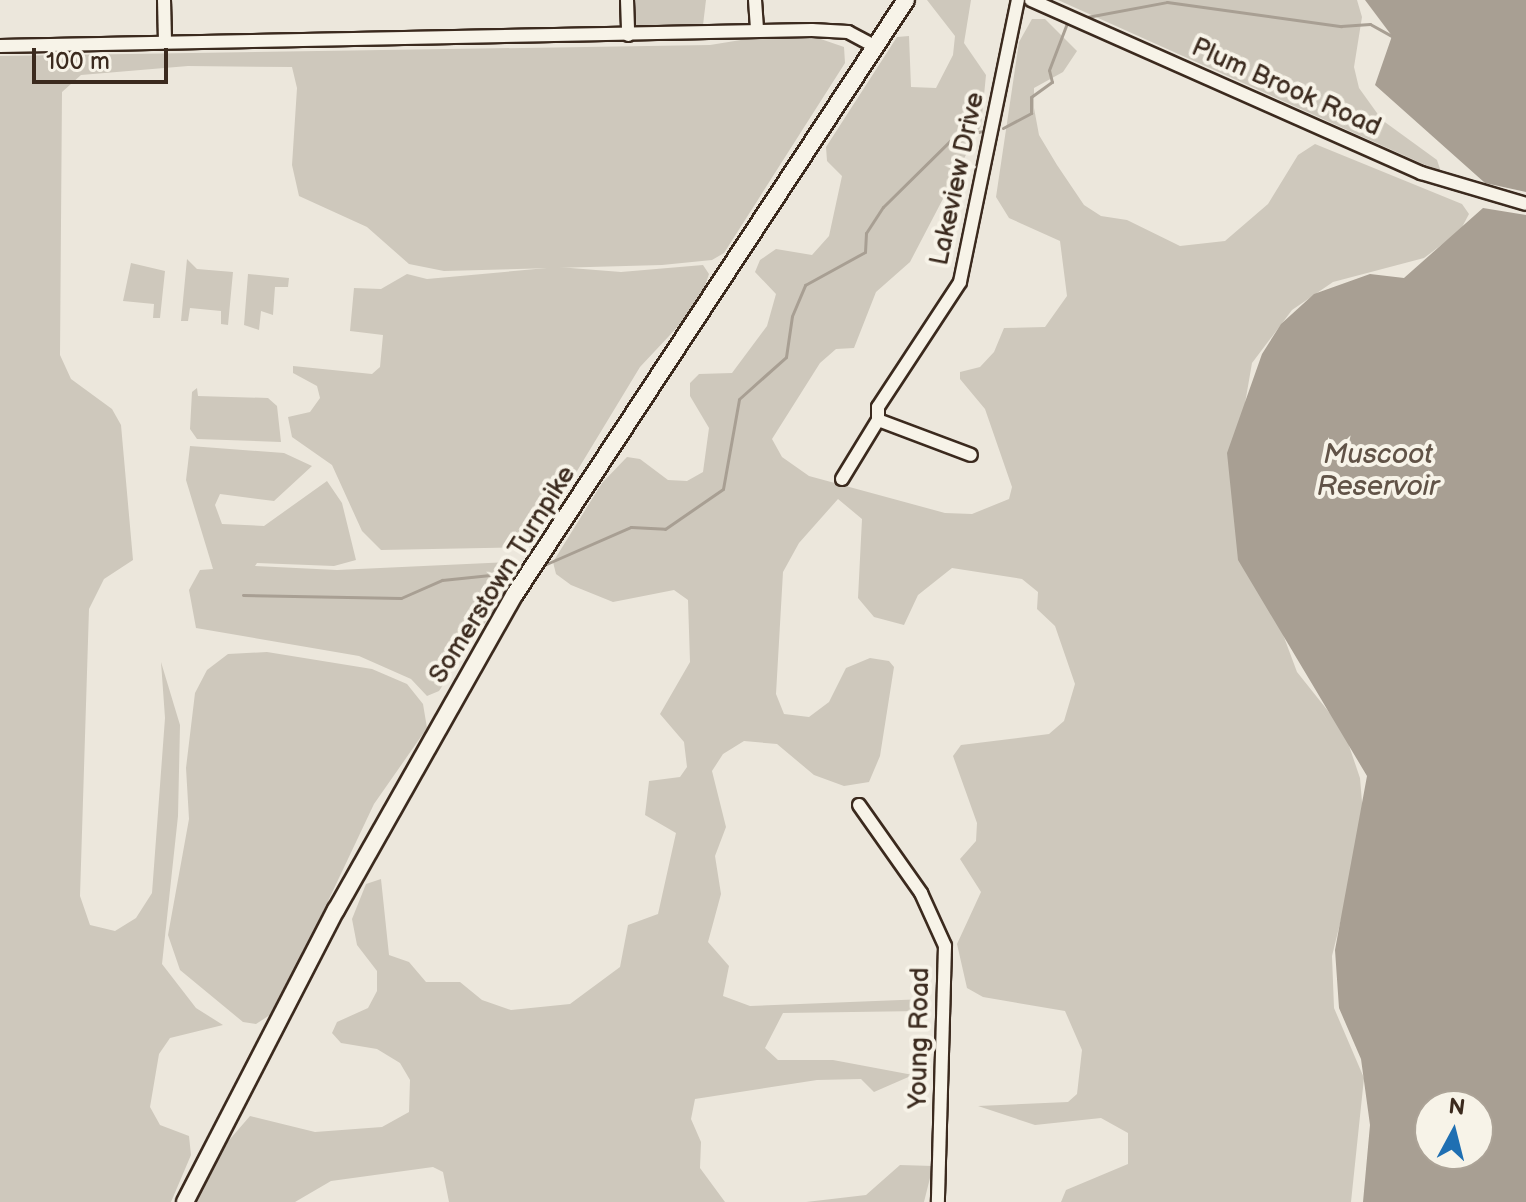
<!DOCTYPE html>
<style>
body{margin:0}
#map{position:relative;width:1526px;height:1202px;overflow:hidden;background:#ece7dc;font-family:"Balsamiq Sans",sans-serif}
div>[style]{position:absolute}
.green>*{inset:0;background:#cec8bc}
.water>*{inset:0;background:#a89f93}
.stream>*{height:3px;margin:-1.5px;padding:0 1.5px;transform-origin:1.5px;border-radius:1.5px;background:#a89f93}
.roads{filter:drop-shadow(2px 0 #3b2a1e) drop-shadow(-2px 0 #3b2a1e) drop-shadow(0 2px #3b2a1e) drop-shadow(0 -2px #3b2a1e)}
.minor>*{height:12px;margin:-6px;padding:0 6px;transform-origin:6px;border-radius:6px;background:#f7f3e8}
.major>*{height:16px;margin:-8px;padding:0 8px;transform-origin:8px;border-radius:8px;background:#f7f3e8}
span{translate:-50% -50%;white-space:nowrap;text-align:center;line-height:1.15;-webkit-text-stroke:8px #f7f3e8;paint-order:stroke}
.street-label{font-size:26px;color:#3b2a1e}
.water-label{font-size:28px;color:#615347;font-style:italic}
.north{position:absolute;left:1414px;top:1090px;width:80px;height:80px;box-sizing:border-box;background:#f7f3e8;border:2px solid #aca397;border-radius:50%;rotate:7deg;font-size:22px;font-weight:700;line-height:32px;text-align:center;color:#3b2a1e}
.north::after{content:'';display:block;margin:auto;width:28px;height:36px;background:#1f6fb2;clip-path:polygon(50% 0,100% 100%,50% 72%,0 100%)}
.scale{position:absolute;left:32px;top:48px;width:136px;height:36px;box-sizing:border-box;border:4px solid #3b2a1e;border-top:0;padding-left:10px;font-size:24px;line-height:28px;white-space:nowrap;color:#3b2a1e;-webkit-text-stroke:6px #f7f3e8;paint-order:stroke}
</style>
<div id="map">
<div class="green">
<div style="clip-path:polygon(635px 0,706px 0,703px 25px,636px 25px)"></div>
<div style="clip-path:polygon(927px 0,971px 0,964px 43px,986px 75px,981px 126px,910px 262px,876px 292px,854px 348px,836px 349px,820px 363px,772px 439px,782px 457px,809px 476px,945px 513px,972px 514px,1009px 499px,1012px 487px,985px 409px,960px 379px,960px 372px,980px 367px,994px 352px,1004px 328px,1045px 327px,1067px 296px,1060px 241px,1009px 218px,996px 197px,1019px 42px,1032px 19px,1045px 19px,1077px 51px,1063px 72px,1034px 88px,1034px 108px,1039px 135px,1057px 165px,1084px 205px,1101px 216px,1127px 220px,1180px 246px,1225px 241px,1268px 204px,1298px 155px,1315px 144px,1462px 204px,1469px 214px,1460px 231px,1424px 258px,1333px 282px,1292px 310px,1252px 363px,1243px 415px,1275px 613px,1297px 672px,1344px 731px,1360px 778px,1364px 826px,1332px 956px,1334px 1008px,1364px 1078px,1351px 1202px,1061px 1202px,1066px 1190px,1128px 1164px,1128px 1133px,1101px 1118px,1035px 1125px,978px 1106px,1068px 1102px,1077px 1094px,1082px 1050px,1065px 1011px,983px 997px,967px 988px,957px 944px,981px 892px,960px 859px,976px 841px,977px 823px,953px 756px,961px 745px,1049px 734px,1064px 721px,1075px 684px,1055px 626px,1037px 609px,1038px 592px,1022px 579px,952px 568px,918px 595px,904px 625px,874px 617px,858px 598px,862px 519px,838px 499px,799px 543px,783px 572px,776px 694px,784px 714px,809px 717px,829px 702px,846px 668px,870px 658px,889px 661px,894px 667px,880px 756px,869px 782px,844px 786px,814px 775px,777px 744px,744px 741px,723px 754px,712px 771px,726px 827px,715px 856px,721px 894px,708px 942px,729px 966px,723px 996px,750px 1006px,926px 999px,930px 1004px,922px 1011px,783px 1013px,765px 1048px,778px 1060px,833px 1060px,913px 1075px,874px 1092px,861px 1079px,817px 1080px,695px 1099px,691px 1119px,701px 1142px,700px 1168px,725px 1202px,449px 1202px,443px 1172px,433px 1167px,331px 1181px,295px 1202px,195px 1202px,224px 1146px,250px 1116px,315px 1132px,382px 1127px,409px 1112px,410px 1080px,400px 1063px,377px 1049px,341px 1043px,332px 1033px,337px 1022px,368px 1008px,377px 991px,377px 971px,357px 945px,352px 919px,366px 884px,381px 879px,389px 955px,409px 962px,426px 982px,460px 982px,482px 1000px,511px 1010px,570px 1004px,620px 967px,628px 925px,658px 914px,676px 833px,645px 815px,649px 781px,680px 777px,687px 767px,684px 742px,660px 714px,690px 662px,688px 600px,674px 590px,613px 602px,571px 585px,556px 574px,553px 562px,602px 483px,627px 457px,640px 459px,668px 480px,687px 481px,703px 472px,709px 428px,690px 396px,690px 383px,699px 374px,732px 373px,767px 326px,776px 294px,755px 272px,760px 260px,776px 249px,812px 255px,829px 236px,842px 176px,827px 161px,826px 147px,897px 37px,909px 36px,911px 87px,936px 88px,953px 55px,955px 36px)"></div>
<div style="clip-path:polygon(1058px 0,1357px 0,1362px 17px,1354px 67px,1359px 88px,1382px 120px,1437px 160px,1441px 172px)"></div>
<div style="clip-path:polygon(771px 35px,812px 36px,844px 47px,845px 63px,724px 253px,712px 260px,662px 265px,444px 271px,409px 264px,367px 227px,299px 196px,292px 165px,297px 88px,292px 67px,188px 66px,81px 75px,62px 92px,60px 355px,71px 379px,112px 409px,121px 425px,133px 560px,104px 579px,89px 609px,80px 896px,90px 925px,115px 931px,136px 918px,152px 893px,165px 718px,161px 662px,180px 725px,178px 816px,162px 964px,196px 1008px,223px 1025px,170px 1038px,159px 1054px,150px 1107px,160px 1125px,189px 1136px,191px 1155px,171px 1202px,0 1202px,0 56px,710px 45px)"></div>
<div style="clip-path:polygon(187px 259px,197px 269px,233px 272px,228px 325px,221px 324px,221px 311px,190px 308px,188px 321px,181px 321px)"></div>
<div style="clip-path:polygon(131px 263px,165px 271px,160px 318px,153px 318px,154px 304px,123px 301px)"></div>
<div style="clip-path:polygon(703px 265px,709px 274px,699px 304px,640px 367px,531px 547px,381px 550px,362px 531px,332px 465px,292px 437px,288px 417px,310px 412px,320px 398px,317px 386px,293px 373px,293px 366px,372px 374px,380px 367px,383px 335px,350px 331px,354px 288px,381px 289px,407px 274px,427px 279px,558px 267px,621px 272px)"></div>
<div style="clip-path:polygon(248px 274px,289px 278px,288px 287px,275px 287px,273px 315px,261px 311px,259px 330px,244px 325px)"></div>
<div style="clip-path:polygon(197px 388px,198px 396px,268px 398px,277px 406px,281px 442px,197px 439px,190px 429px,192px 392px)"></div>
<div style="clip-path:polygon(190px 446px,284px 453px,312px 466px,274px 501px,220px 494px,215px 505px,222px 524px,264px 526px,327px 481px,342px 503px,356px 560px,334px 566px,257px 563px,255px 566px,337px 570px,510px 562px,514px 573px,505px 593px,439px 691px,427px 696px,411px 679px,359px 656px,196px 628px,189px 590px,200px 570px,213px 569px,186px 480px)"></div>
<div style="clip-path:polygon(267px 652px,372px 669px,407px 684px,423px 704px,427px 728px,374px 804px,276px 1011px,256px 1024px,243px 1022px,180px 970px,168px 935px,189px 819px,186px 768px,195px 693px,207px 670px,228px 654px)"></div>
<div style="clip-path:polygon(900px 1165px,933px 1166px,924px 1202px,806px 1202px,866px 1195px)"></div>
</div>
<div class="water">
<div style="clip-path:polygon(1365px 0,1526px 0,1526px 192px,1485px 183px,1375px 85px,1392px 36px)"></div>
<div style="clip-path:polygon(evenodd,1483px 208px,1526px 215px,1526px 1202px,1363px 1202px,1370px 1125px,1361px 1059px,1339px 1008px,1335px 950px,1367px 776px,1238px 560px,1227px 453px,1262px 354px,1281px 324px,1314px 294px,1370px 274px,1404px 278px,1483px 208px,1478px 1106px,1478px 1154px,1430px 1154px,1430px 1106px,1478px 1106px)"></div>
</div>
<div class="stream">
<div style="left:1087px;top:17px;width:81px;rotate:-10.6deg"></div>
<div style="left:1167px;top:2px;width:176px;rotate:7.9deg"></div>
<div style="left:1341px;top:26px;width:29px;rotate:-4deg"></div>
<div style="left:1370px;top:24px;width:25px;rotate:29deg"></div>
<div style="left:1003px;top:128px;width:32px;rotate:-28deg"></div>
<div style="left:1031px;top:113px;width:16px;rotate:-90deg"></div>
<div style="left:1031px;top:97px;width:26px;rotate:-36deg"></div>
<div style="left:1052px;top:82px;width:12px;rotate:-104deg"></div>
<div style="left:1049px;top:70px;width:50px;rotate:-69deg"></div>
<div style="left:544px;top:565px;width:95px;rotate:-23.6deg"></div>
<div style="left:631px;top:527px;width:34px;rotate:3deg"></div>
<div style="left:665px;top:529px;width:70px;rotate:-34.6deg"></div>
<div style="left:723px;top:489px;width:91px;rotate:-79.9deg"></div>
<div style="left:739px;top:399px;width:63px;rotate:-41.8deg"></div>
<div style="left:786px;top:357px;width:41px;rotate:-81.7deg"></div>
<div style="left:792px;top:316px;width:34px;rotate:-67deg"></div>
<div style="left:805px;top:285px;width:68px;rotate:-28.8deg"></div>
<div style="left:865px;top:252px;width:19px;rotate:-87deg"></div>
<div style="left:866px;top:233px;width:31px;rotate:-57deg"></div>
<div style="left:883px;top:207px;width:103px;rotate:-44.6deg"></div>
<div style="left:956px;top:135px;width:27px;rotate:-8deg"></div>
<div style="left:243px;top:595px;width:158px;rotate:1.1deg"></div>
<div style="left:401px;top:598px;width:45px;rotate:-23.7deg"></div>
<div style="left:442px;top:580px;width:68px;rotate:-5.9deg"></div>
</div>
<div class="roads">
<div class="minor">
<div style="left:164px;top:0;width:42px;rotate:88.6deg"></div>
<div style="left:627px;top:0;width:35px;rotate:88deg"></div>
<div style="left:755px;top:0;width:30px;rotate:86deg"></div>
<div style="left:1031px;top:0;width:427px;rotate:23.9deg"></div>
<div style="left:1421px;top:173px;width:109px;rotate:16.4deg"></div>
<div style="left:0;top:46px;width:812px;rotate:-1.13deg"></div>
<div style="left:812px;top:30px;width:36px;rotate:3deg"></div>
<div style="left:848px;top:32px;width:30px;rotate:28deg"></div>
<div style="left:878px;top:420px;width:99px;rotate:20.6deg"></div>
<div style="left:842px;top:479px;width:69px;rotate:-58.6deg"></div>
<div style="left:878px;top:420px;width:13px;rotate:-90deg"></div>
<div style="left:878px;top:407px;width:149px;rotate:-56.7deg"></div>
<div style="left:960px;top:282px;width:288px;rotate:-78.4deg"></div>
<div style="left:859px;top:805px;width:108px;rotate:54.8deg"></div>
<div style="left:921px;top:893px;width:58px;rotate:65.6deg"></div>
<div style="left:945px;top:946px;width:256px;rotate:91.6deg"></div>
</div>
<div class="major">
<div style="left:185px;top:1202px;width:329px;rotate:-62.7deg"></div>
<div style="left:336px;top:910px;width:363px;rotate:-60.5deg"></div>
<div style="left:515px;top:594px;width:711px;rotate:-56.65deg"></div>
</div>
</div>
<div class="street-label">
<span style="left:1286px;top:88px;rotate:24deg">Plum Brook Road</span>
<span style="left:958px;top:179px;rotate:-78deg">Lakeview Drive</span>
<span style="left:503px;top:575px;rotate:-58deg">Somerstown Turnpike</span>
<span style="left:920px;top:1038px;rotate:-89deg">Young Road</span>
</div>
<div class="water-label">
<span style="left:1378px;top:471px">Muscoot<br>Reservoir</span>
</div>
<div class="north">N</div>
<div class="scale">100 m</div>
</div>
